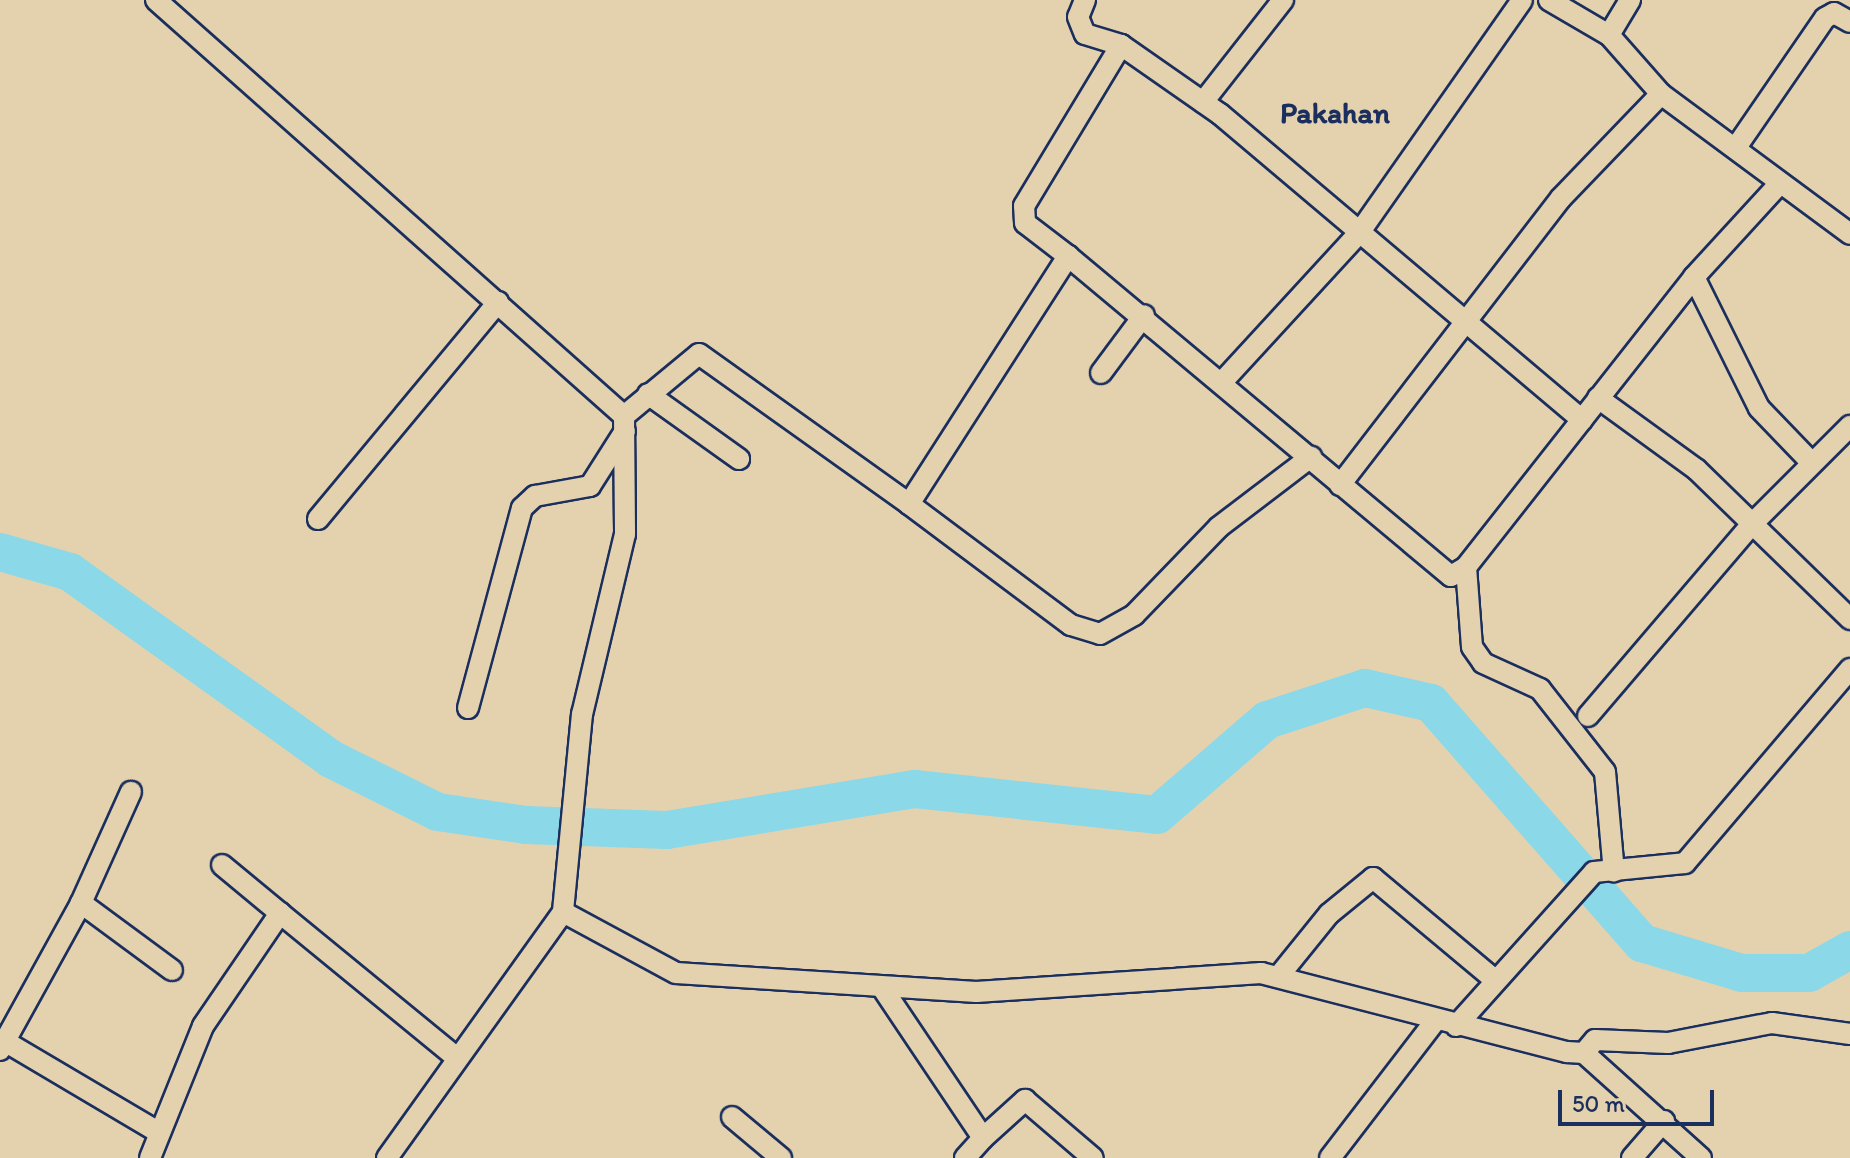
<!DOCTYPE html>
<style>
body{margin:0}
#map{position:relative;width:1850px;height:1158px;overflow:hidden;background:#e4d2af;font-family:Itim,sans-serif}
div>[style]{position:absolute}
.river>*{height:38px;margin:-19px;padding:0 19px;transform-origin:19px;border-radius:19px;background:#8ad8e8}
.roads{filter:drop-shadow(2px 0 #1b2f5e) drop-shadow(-2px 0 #1b2f5e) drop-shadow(0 2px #1b2f5e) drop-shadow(0 -2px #1b2f5e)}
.street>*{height:20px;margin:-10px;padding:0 10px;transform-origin:10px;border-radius:10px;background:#e4d2af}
span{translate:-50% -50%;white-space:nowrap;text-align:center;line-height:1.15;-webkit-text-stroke:6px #e4d2af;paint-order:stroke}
.quarter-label{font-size:30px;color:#1b2f5e;font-weight:700}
.scale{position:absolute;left:1558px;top:1090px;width:156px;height:36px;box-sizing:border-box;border:4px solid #1b2f5e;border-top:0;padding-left:10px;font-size:24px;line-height:28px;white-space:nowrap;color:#1b2f5e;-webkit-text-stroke:6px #e4d2af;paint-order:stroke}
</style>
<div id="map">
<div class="river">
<div style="left:0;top:552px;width:73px;rotate:15.9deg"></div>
<div style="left:70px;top:572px;width:321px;rotate:35.6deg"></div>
<div style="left:331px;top:759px;width:119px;rotate:26.4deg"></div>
<div style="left:438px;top:812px;width:89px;rotate:8.4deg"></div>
<div style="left:526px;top:825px;width:141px;rotate:2deg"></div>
<div style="left:667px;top:830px;width:251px;rotate:-9.4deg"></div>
<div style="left:915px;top:789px;width:243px;rotate:6.1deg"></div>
<div style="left:1157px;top:815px;width:145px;rotate:-40.8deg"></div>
<div style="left:1267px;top:720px;width:103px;rotate:-18.1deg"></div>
<div style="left:1365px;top:688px;width:68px;rotate:12.8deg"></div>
<div style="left:1431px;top:703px;width:320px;rotate:48.7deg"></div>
<div style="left:1642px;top:943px;width:104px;rotate:16.7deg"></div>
<div style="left:1742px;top:973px;width:67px"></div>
<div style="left:1809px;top:973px;width:47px;rotate:-29.3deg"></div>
</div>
<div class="roads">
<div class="street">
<div style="left:156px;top:0;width:626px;rotate:41.63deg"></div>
<div style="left:624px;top:416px;width:118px;rotate:89.5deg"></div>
<div style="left:625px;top:534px;width:185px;rotate:103.4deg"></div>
<div style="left:582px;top:714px;width:199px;rotate:95.5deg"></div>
<div style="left:1085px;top:0;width:18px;rotate:112deg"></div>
<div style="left:1078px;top:17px;width:18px;rotate:68deg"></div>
<div style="left:1085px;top:34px;width:38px;rotate:17deg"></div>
<div style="left:1121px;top:45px;width:121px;rotate:34.9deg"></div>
<div style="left:1220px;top:114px;width:474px;rotate:40.2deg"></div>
<div style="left:1549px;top:0;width:69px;rotate:30.3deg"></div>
<div style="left:1609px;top:35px;width:79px;rotate:48.6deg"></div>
<div style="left:1661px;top:94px;width:235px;rotate:36.5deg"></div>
<div style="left:1609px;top:35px;width:41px;rotate:-59deg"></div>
<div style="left:1203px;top:102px;width:130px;rotate:-51.9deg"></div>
<div style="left:1737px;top:146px;width:155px;rotate:-55.5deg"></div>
<div style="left:1825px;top:18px;width:10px;rotate:-29deg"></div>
<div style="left:1834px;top:13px;width:18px;rotate:29deg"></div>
<div style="left:1068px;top:256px;width:54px;rotate:-142.5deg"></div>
<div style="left:1025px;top:223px;width:17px;rotate:-93deg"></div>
<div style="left:1024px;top:206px;width:188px;rotate:-58.9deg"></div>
<div style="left:1694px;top:277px;width:146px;rotate:63.6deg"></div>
<div style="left:1759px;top:408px;width:76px;rotate:46.1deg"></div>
<div style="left:1101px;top:373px;width:72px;rotate:-53.4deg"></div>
<div style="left:1223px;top:381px;width:201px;rotate:-47.4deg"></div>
<div style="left:1359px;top:233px;width:284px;rotate:-55deg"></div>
<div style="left:648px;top:394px;width:112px;rotate:35.5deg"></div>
<div style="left:1598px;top:398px;width:122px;rotate:36deg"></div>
<div style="left:1697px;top:470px;width:214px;rotate:44.2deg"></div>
<div style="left:624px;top:416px;width:97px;rotate:-39.6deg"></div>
<div style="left:699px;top:354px;width:258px;rotate:35.5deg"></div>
<div style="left:909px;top:504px;width:295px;rotate:-57.3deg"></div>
<div style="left:1068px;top:256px;width:499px;rotate:39.9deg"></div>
<div style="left:1451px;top:576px;width:17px;rotate:-31deg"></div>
<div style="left:1466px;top:567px;width:369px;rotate:-51.8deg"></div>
<div style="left:1694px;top:277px;width:127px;rotate:-47.5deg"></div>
<div style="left:1340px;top:485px;width:362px;rotate:-52.4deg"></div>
<div style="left:1561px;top:198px;width:144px;rotate:-46.1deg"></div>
<div style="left:909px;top:504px;width:202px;rotate:36.8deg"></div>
<div style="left:1071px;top:625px;width:30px;rotate:17deg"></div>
<div style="left:1100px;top:634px;width:39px;rotate:-29deg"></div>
<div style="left:1134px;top:615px;width:122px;rotate:-46deg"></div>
<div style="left:1219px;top:527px;width:116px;rotate:-37.3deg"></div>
<div style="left:318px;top:519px;width:282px;rotate:-50.3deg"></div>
<div style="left:1466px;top:567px;width:80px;rotate:85.7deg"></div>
<div style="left:1472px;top:647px;width:19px;rotate:55deg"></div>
<div style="left:1483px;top:663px;width:63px;rotate:24.5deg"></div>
<div style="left:1540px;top:689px;width:105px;rotate:51.9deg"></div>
<div style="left:1605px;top:772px;width:100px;rotate:84.9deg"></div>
<div style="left:468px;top:708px;width:207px;rotate:-74.9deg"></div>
<div style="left:522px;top:508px;width:18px;rotate:-43deg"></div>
<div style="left:535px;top:496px;width:56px;rotate:-10.3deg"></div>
<div style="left:590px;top:486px;width:65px;rotate:-57.5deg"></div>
<div style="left:1588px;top:716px;width:253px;rotate:-49.5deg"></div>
<div style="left:1752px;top:524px;width:139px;rotate:-45deg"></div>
<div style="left:222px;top:865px;width:75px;rotate:39.6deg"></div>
<div style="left:81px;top:903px;width:113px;rotate:36.4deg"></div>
<div style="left:1278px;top:977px;width:81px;rotate:-51deg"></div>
<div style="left:1329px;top:914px;width:57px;rotate:-39.3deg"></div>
<div style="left:1373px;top:878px;width:158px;rotate:39.9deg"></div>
<div style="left:883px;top:989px;width:179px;rotate:56.1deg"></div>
<div style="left:983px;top:1138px;width:57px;rotate:-42.1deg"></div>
<div style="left:1025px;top:1100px;width:89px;rotate:40.5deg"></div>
<div style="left:1456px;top:1026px;width:207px;rotate:-48.1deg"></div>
<div style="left:1594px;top:872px;width:91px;rotate:-5.6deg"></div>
<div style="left:1685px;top:863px;width:255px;rotate:-49.6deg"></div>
<div style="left:6px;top:1042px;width:177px;rotate:30.6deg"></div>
<div style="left:0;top:1050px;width:168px;rotate:-61.1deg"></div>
<div style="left:81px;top:903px;width:122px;rotate:-65.8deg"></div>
<div style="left:1584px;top:1053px;width:157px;rotate:41.9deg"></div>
<div style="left:732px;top:1117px;width:64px;rotate:39.9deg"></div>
<div style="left:150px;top:1158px;width:142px;rotate:-68.1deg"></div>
<div style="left:203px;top:1026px;width:137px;rotate:-55.7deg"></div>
<div style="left:280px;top:913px;width:226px;rotate:39.3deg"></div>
<div style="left:387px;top:1158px;width:302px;rotate:-54.4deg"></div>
<div style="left:563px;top:912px;width:128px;rotate:28.4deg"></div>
<div style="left:676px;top:973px;width:301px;rotate:3.6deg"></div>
<div style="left:976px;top:992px;width:286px;rotate:-3.8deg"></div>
<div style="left:1261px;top:973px;width:316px;rotate:14.5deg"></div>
<div style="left:1567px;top:1052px;width:17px;rotate:3deg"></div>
<div style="left:1584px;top:1053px;width:17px;rotate:-50deg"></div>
<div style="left:1595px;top:1040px;width:73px;rotate:2.4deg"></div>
<div style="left:1668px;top:1043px;width:106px;rotate:-10.9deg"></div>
<div style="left:1772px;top:1023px;width:79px;rotate:8deg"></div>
<div style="left:965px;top:1158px;width:27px;rotate:-48deg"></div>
<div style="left:1330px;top:1158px;width:174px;rotate:-52.5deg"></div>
<div style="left:1632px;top:1158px;width:49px;rotate:-49.1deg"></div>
</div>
</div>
<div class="quarter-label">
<span style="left:1335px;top:113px">Pakahan</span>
</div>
<div class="scale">50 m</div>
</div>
